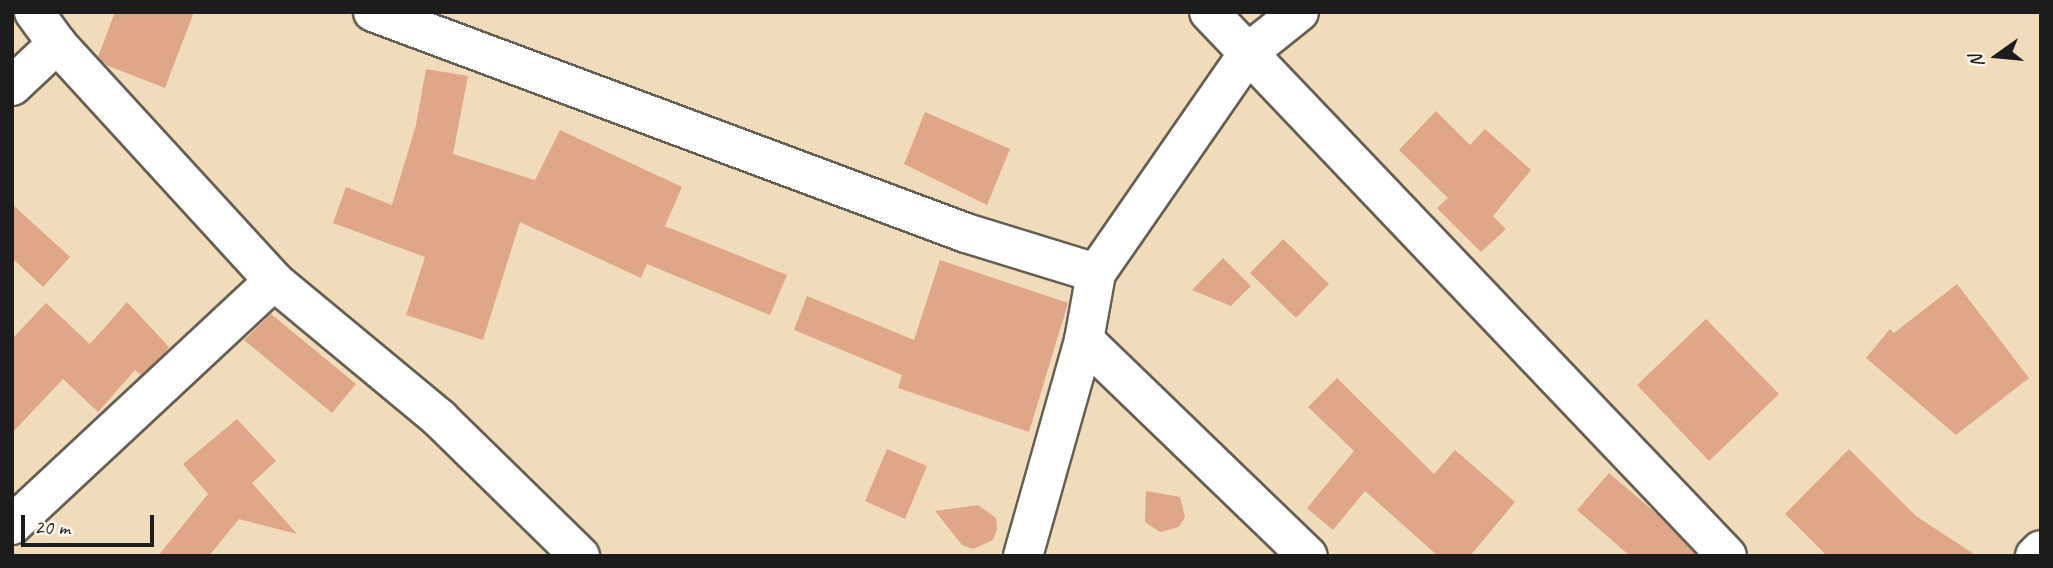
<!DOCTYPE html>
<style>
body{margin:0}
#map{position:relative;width:2053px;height:568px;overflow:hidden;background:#f0dcba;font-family:Caveat,sans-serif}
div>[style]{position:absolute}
.building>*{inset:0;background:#e0a688}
.roads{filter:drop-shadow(2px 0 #665f53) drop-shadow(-2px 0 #665f53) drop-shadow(0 2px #665f53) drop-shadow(0 -2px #665f53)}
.minor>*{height:38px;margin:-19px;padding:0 19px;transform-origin:19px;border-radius:19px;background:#fff}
span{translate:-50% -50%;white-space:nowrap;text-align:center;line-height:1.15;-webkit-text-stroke:5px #fbf7ec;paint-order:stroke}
.frame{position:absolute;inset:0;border:14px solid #1c1c1c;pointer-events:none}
.north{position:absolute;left:1962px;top:21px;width:70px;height:70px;-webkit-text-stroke:5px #fbf7ec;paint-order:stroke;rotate:255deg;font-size:19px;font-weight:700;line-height:28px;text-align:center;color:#1c1c1c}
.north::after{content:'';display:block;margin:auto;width:24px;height:32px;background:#1c1c1c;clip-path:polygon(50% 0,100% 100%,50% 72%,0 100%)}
.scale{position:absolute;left:21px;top:515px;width:133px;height:32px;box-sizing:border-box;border:4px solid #1c1c1c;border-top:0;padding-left:9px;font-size:21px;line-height:24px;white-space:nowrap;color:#1c1c1c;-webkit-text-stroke:5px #fbf7ec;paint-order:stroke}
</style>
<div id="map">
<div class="building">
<div style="clip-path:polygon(115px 12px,194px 12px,165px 88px,106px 65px,98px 57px)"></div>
<div style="clip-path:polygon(426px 69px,468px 76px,453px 154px,535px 180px,560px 130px,682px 187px,665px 226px,787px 275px,770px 315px,647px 264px,641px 278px,520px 222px,483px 340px,406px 315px,425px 257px,333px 223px,346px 187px,392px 205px,416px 125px)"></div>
<div style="clip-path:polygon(1436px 111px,1470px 145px,1485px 129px,1531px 170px,1493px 216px,1506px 229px,1481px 252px,1437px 208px,1448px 198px,1399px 150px)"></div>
<div style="clip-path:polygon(925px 112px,1010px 149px,987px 205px,904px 164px)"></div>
<div style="clip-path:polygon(12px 204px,70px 257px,43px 287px,12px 258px)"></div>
<div style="clip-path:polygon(1283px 239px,1329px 284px,1296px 318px,1250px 273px)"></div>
<div style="clip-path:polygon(1223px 258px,1251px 286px,1231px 306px,1192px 290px)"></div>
<div style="clip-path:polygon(940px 260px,1068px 303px,1029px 432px,898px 388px,902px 375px,794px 330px,807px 296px,914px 340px)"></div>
<div style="clip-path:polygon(1957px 284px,2029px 378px,1956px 435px,1866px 358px,1890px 329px,1894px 333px)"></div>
<div style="clip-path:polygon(127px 302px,169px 347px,164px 354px,141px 375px,135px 370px,98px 412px,63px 379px,12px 433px,12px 339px,46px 303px,90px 344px)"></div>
<div style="clip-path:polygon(271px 314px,356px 384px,332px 413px,244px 340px)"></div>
<div style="clip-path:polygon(1706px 319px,1779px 394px,1709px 461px,1637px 385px)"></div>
<div style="clip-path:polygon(1337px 378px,1434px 474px,1455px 450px,1515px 502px,1470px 556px,1438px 556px,1365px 491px,1333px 530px,1307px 508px,1354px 451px,1308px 407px)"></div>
<div style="clip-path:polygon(237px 419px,276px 461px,252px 483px,297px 534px,239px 519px,209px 556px,158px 556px,208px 494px,183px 464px)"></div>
<div style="clip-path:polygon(887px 449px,927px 466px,905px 519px,865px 501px)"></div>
<div style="clip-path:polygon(1849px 449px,1916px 516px,1977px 556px,1827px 556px,1785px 514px)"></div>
<div style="clip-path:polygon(1609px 473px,1657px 514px,1697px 556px,1630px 556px,1577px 510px)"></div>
<div style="clip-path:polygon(1146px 491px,1180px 497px,1185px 517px,1179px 527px,1160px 532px,1145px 522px)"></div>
<div style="clip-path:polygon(978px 505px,996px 518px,997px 529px,993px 540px,973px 549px,962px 545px,935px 511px)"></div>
</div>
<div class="roads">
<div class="minor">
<div style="left:34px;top:12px;width:39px;rotate:54deg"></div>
<div style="left:57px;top:44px;width:321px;rotate:47.5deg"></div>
<div style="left:274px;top:281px;width:216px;rotate:39.7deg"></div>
<div style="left:440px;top:419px;width:196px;rotate:44.4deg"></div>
<div style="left:373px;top:12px;width:633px;rotate:20.44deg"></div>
<div style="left:966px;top:233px;width:136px;rotate:17.1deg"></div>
<div style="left:1209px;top:12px;width:751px;rotate:46.4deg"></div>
<div style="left:12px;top:86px;width:62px;rotate:-43deg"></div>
<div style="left:1084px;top:340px;width:311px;rotate:44deg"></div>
<div style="left:12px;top:525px;width:358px;rotate:-43deg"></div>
<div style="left:1023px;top:556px;width:224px;rotate:-74.2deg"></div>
<div style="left:1084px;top:340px;width:68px;rotate:-79.8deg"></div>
<div style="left:1096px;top:273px;width:269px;rotate:-55.3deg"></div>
<div style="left:1249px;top:52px;width:64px;rotate:-38.7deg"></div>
<div style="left:2035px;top:556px;width:8px;rotate:-45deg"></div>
</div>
</div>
<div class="frame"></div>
<div class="north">N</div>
<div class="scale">20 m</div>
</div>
